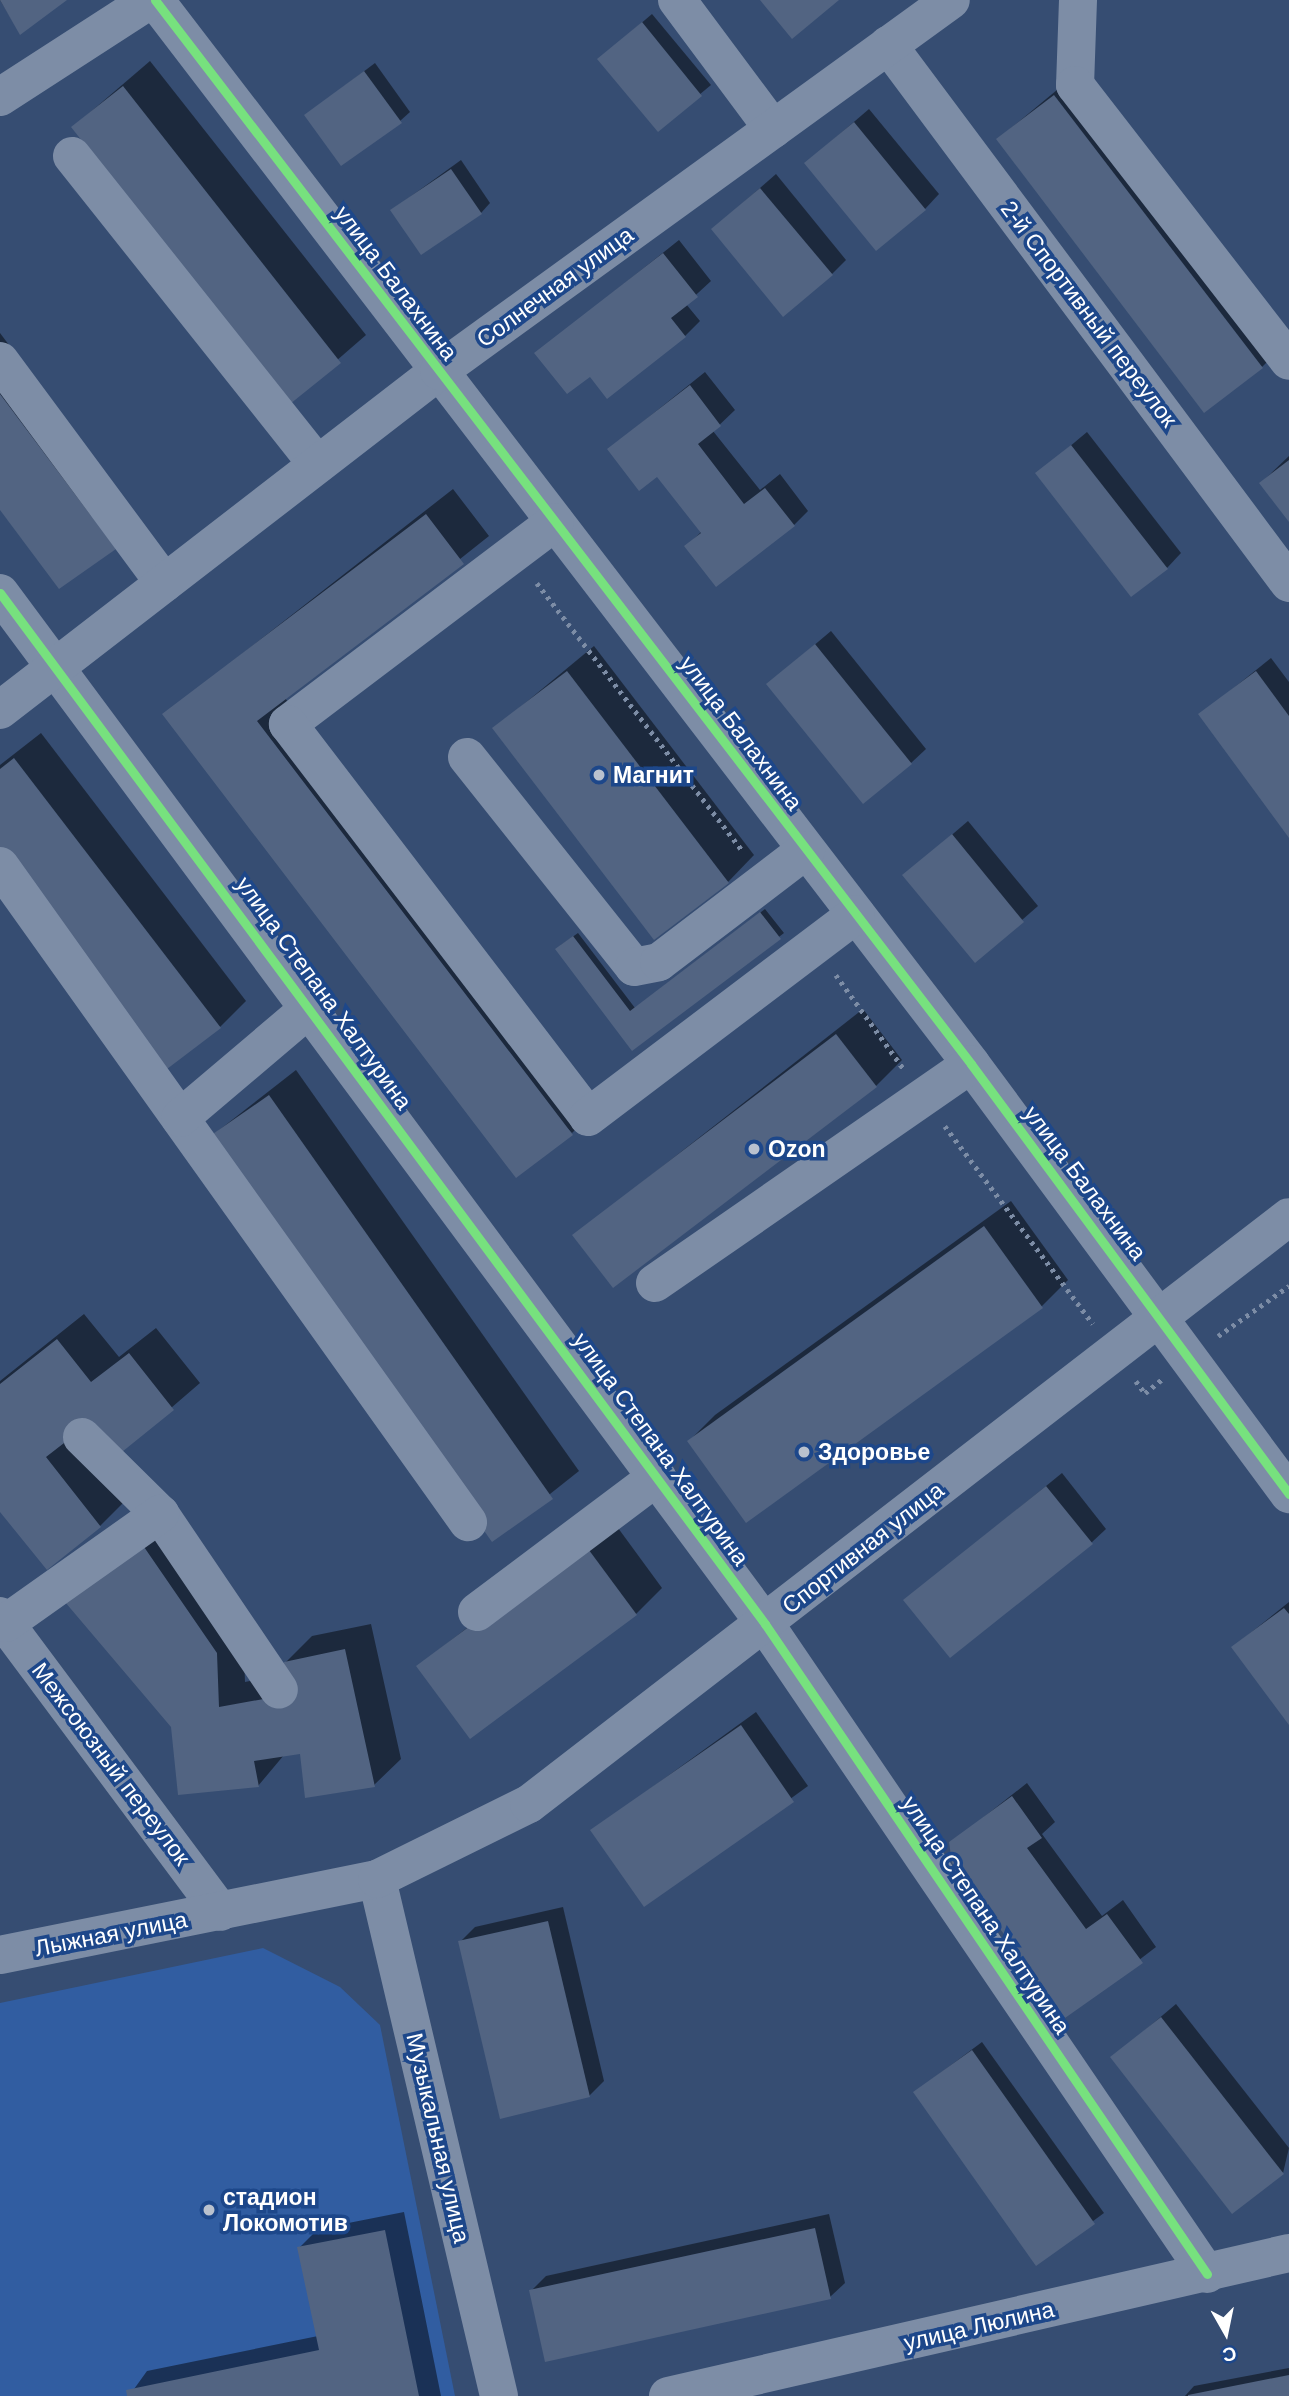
<!DOCTYPE html>
<meta charset="utf-8">
<style>
body{margin:0}
#map{position:relative;width:1289px;height:2396px;overflow:hidden;background:#364d72;font-family:Arial,sans-serif}
div>[style]{position:absolute}
.green>*{inset:0;background:#315da1}
.shadow>*{inset:0;background:#0007}
.building>*{inset:0;background:#526482}
.path>*{height:4.5px;margin-top:-2.25px;transform-origin:0;background:repeating-linear-gradient(90deg,#7d8da6 0 3.5px,transparent 0 8.5px)}
.minor>*{height:38px;margin:-19px;padding:0 19px;transform-origin:19px;border-radius:19px;background:#7d8da6}
.cycleway>*{height:9px;margin:-4.5px;padding:0 4.5px;transform-origin:4.5px;border-radius:4.5px;background:#77e17e}
.dots>*{width:19px;height:19px;translate:-50% -50%;box-sizing:border-box;border:4px solid #1d478a;border-radius:50%}
span{translate:-50% -50%;white-space:nowrap;text-align:center;line-height:1.15;-webkit-text-stroke:7px #1d478a;paint-order:stroke}
.street-label{font-size:23px;color:#fff}
.poi-label{font-size:23px;color:#fff;font-weight:700}
.left{translate:0 -50%;text-align:left}
.north{position:absolute;left:1191px;top:2298px;width:70px;height:70px;-webkit-text-stroke:5px #1d478a;paint-order:stroke;rotate:171deg;font-size:19px;font-weight:700;line-height:28px;text-align:center;color:#fff}
.north::after{content:'';display:block;margin:auto;width:24px;height:32px;background:#fff;clip-path:polygon(50% 0,100% 100%,50% 72%,0 100%)}
</style>
<div id="map">
<div class="green">
<div style="clip-path:polygon(263px 1948px,340px 1987px,380px 2025px,455px 2396px,0 2396px,0 2003px)"></div>
</div>
<div class="shadow">
<div style="clip-path:polygon(0 0,64px 0,20px 33px)"></div>
<div style="clip-path:polygon(652px 14px,711px 85px,658px 129px,599px 59px)"></div>
<div style="clip-path:polygon(150px 61px,366px 335px,290px 401px,73px 127px)"></div>
<div style="clip-path:polygon(375px 63px,410px 112px,400px 121px,306px 115px)"></div>
<div style="clip-path:polygon(1081px 70px,1288px 341px,1262px 367px,998px 139px)"></div>
<div style="clip-path:polygon(869px 109px,939px 194px,925px 209px,806px 163px)"></div>
<div style="clip-path:polygon(461px 160px,490px 203px,481px 213px,392px 210px)"></div>
<div style="clip-path:polygon(776px 174px,846px 260px,832px 274px,713px 229px)"></div>
<div style="clip-path:polygon(679px 240px,711px 281px,686px 304px,700px 321px,685px 336px,590px 374px,537px 353px)"></div>
<div style="clip-path:polygon(0 333px,141px 521px,0 507px)"></div>
<div style="clip-path:polygon(705px 372px,735px 410px,713px 431px,760px 490px,780px 474px,808px 511px,794px 525px,686px 547px,702px 531px,658px 474px,609px 449px)"></div>
<div style="clip-path:polygon(1087px 432px,1181px 553px,1167px 568px,1038px 473px)"></div>
<div style="clip-path:polygon(1289px 456px,1289px 519px,1261px 483px)"></div>
<div style="clip-path:polygon(453px 489px,489px 536px,285px 698px,598px 1107px,572px 1133px,164px 715px)"></div>
<div style="clip-path:polygon(831px 631px,926px 749px,911px 763px,768px 684px)"></div>
<div style="clip-path:polygon(594px 646px,754px 855px,728px 882px,495px 728px)"></div>
<div style="clip-path:polygon(1271px 658px,1289px 682px,1289px 835px,1200px 715px)"></div>
<div style="clip-path:polygon(41px 733px,246px 1001px,220px 1027px,0 848px,0 765px)"></div>
<div style="clip-path:polygon(968px 821px,1038px 906px,975px 961px,905px 875px)"></div>
<div style="clip-path:polygon(765px 909px,784px 933px,633px 1049px,561px 945px,578px 933px,635px 1008px)"></div>
<div style="clip-path:polygon(863px 1009px,902px 1060px,876px 1086px,575px 1235px)"></div>
<div style="clip-path:polygon(296px 1070px,579px 1471px,492px 1540px,209px 1138px)"></div>
<div style="clip-path:polygon(1011px 1201px,1068px 1280px,1042px 1306px,747px 1521px,689px 1441px,715px 1415px)"></div>
<div style="clip-path:polygon(84px 1314px,119px 1357px,156px 1328px,200px 1383px,113px 1458px,126px 1500px,100px 1526px,0 1509px,0 1381px)"></div>
<div style="clip-path:polygon(1062px 1473px,1106px 1529px,1091px 1543px,906px 1600px)"></div>
<div style="clip-path:polygon(610px 1517px,662px 1588px,636px 1614px,418px 1666px)"></div>
<div style="clip-path:polygon(169px 1519px,243px 1626px,245px 1682px,286px 1674px,285px 1663px,312px 1636px,371px 1624px,401px 1759px,374px 1785px,301px 1752px,284px 1755px,258px 1786px,172px 1726px,93px 1576px)"></div>
<div style="clip-path:polygon(1289px 1602px,1289px 1722px,1233px 1647px)"></div>
<div style="clip-path:polygon(756px 1712px,808px 1786px,644px 1905px,592px 1831px)"></div>
<div style="clip-path:polygon(1027px 1783px,1055px 1822px,1042px 1834px,1102px 1916px,1123px 1900px,1156px 1947px,1066px 2016px,951px 1843px)"></div>
<div style="clip-path:polygon(563px 1907px,604px 2081px,589px 2096px,460px 1942px,475px 1927px)"></div>
<div style="clip-path:polygon(1176px 2004px,1289px 2148px,1283px 2173px,1112px 2058px)"></div>
<div style="clip-path:polygon(982px 2042px,1104px 2213px,1036px 2263px,915px 2092px)"></div>
<div style="clip-path:polygon(404px 2212px,441px 2396px,129px 2396px,147px 2371px,318px 2336px,299px 2248px,318px 2229px)"></div>
<div style="clip-path:polygon(829px 2214px,845px 2283px,830px 2297px,531px 2291px,546px 2276px)"></div>
<div style="clip-path:polygon(1289px 2368px,1289px 2396px,1185px 2396px,1194px 2386px)"></div>
</div>
<div class="building">
<div style="clip-path:polygon(0 0,67px 0,20px 35px)"></div>
<div style="clip-path:polygon(760px 0,839px 0,792px 39px)"></div>
<div style="clip-path:polygon(642px 22px,702px 96px,658px 132px,597px 59px)"></div>
<div style="clip-path:polygon(364px 71px,402px 123px,341px 166px,304px 115px)"></div>
<div style="clip-path:polygon(123px 86px,341px 363px,290px 404px,71px 127px)"></div>
<div style="clip-path:polygon(1054px 95px,1263px 368px,1204px 413px,996px 139px)"></div>
<div style="clip-path:polygon(854px 122px,926px 210px,876px 251px,804px 163px)"></div>
<div style="clip-path:polygon(451px 169px,482px 214px,421px 255px,390px 210px)"></div>
<div style="clip-path:polygon(760px 188px,833px 275px,783px 317px,711px 229px)"></div>
<div style="clip-path:polygon(663px 253px,698px 297px,671px 318px,686px 337px,607px 399px,590px 377px,567px 394px,534px 353px)"></div>
<div style="clip-path:polygon(690px 385px,721px 426px,698px 444px,744px 504px,765px 488px,795px 526px,716px 587px,684px 546px,701px 533px,657px 477px,639px 491px,607px 449px)"></div>
<div style="clip-path:polygon(0 394px,116px 549px,59px 589px,0 510px)"></div>
<div style="clip-path:polygon(1071px 445px,1168px 569px,1131px 597px,1035px 473px)"></div>
<div style="clip-path:polygon(1289px 460px,1289px 522px,1259px 483px)"></div>
<div style="clip-path:polygon(426px 514px,464px 564px,257px 721px,573px 1135px,516px 1178px,162px 714px)"></div>
<div style="clip-path:polygon(815px 644px,912px 764px,863px 804px,766px 684px)"></div>
<div style="clip-path:polygon(567px 671px,729px 883px,654px 940px,492px 728px)"></div>
<div style="clip-path:polygon(1256px 671px,1289px 716px,1289px 838px,1198px 714px)"></div>
<div style="clip-path:polygon(14px 758px,221px 1028px,167px 1069px,0 851px,0 769px)"></div>
<div style="clip-path:polygon(952px 834px,1024px 922px,975px 963px,902px 875px)"></div>
<div style="clip-path:polygon(760px 912px,781px 939px,632px 1051px,555px 949px,573px 936px,630px 1011px)"></div>
<div style="clip-path:polygon(836px 1034px,877px 1087px,613px 1288px,572px 1235px)"></div>
<div style="clip-path:polygon(269px 1095px,553px 1499px,492px 1542px,207px 1138px)"></div>
<div style="clip-path:polygon(984px 1226px,1043px 1308px,746px 1523px,687px 1441px)"></div>
<div style="clip-path:polygon(57px 1339px,91px 1382px,129px 1353px,174px 1410px,112px 1460px,86px 1426px,46px 1457px,101px 1527px,47px 1570px,0 1512px,0 1384px)"></div>
<div style="clip-path:polygon(1046px 1486px,1093px 1544px,950px 1658px,903px 1600px)"></div>
<div style="clip-path:polygon(583px 1542px,637px 1615px,470px 1739px,416px 1666px)"></div>
<div style="clip-path:polygon(142px 1544px,217px 1653px,219px 1707px,286px 1695px,284px 1662px,345px 1649px,375px 1787px,305px 1798px,300px 1754px,254px 1761px,259px 1787px,178px 1795px,171px 1727px,65px 1602px)"></div>
<div style="clip-path:polygon(1284px 1608px,1289px 1614px,1289px 1725px,1231px 1647px)"></div>
<div style="clip-path:polygon(741px 1725px,794px 1802px,644px 1907px,590px 1830px)"></div>
<div style="clip-path:polygon(1012px 1796px,1042px 1838px,1027px 1848px,1086px 1929px,1107px 1914px,1143px 1963px,1065px 2018px,952px 1863px,949px 1842px)"></div>
<div style="clip-path:polygon(548px 1921px,590px 2097px,500px 2119px,458px 1941px)"></div>
<div style="clip-path:polygon(1161px 2017px,1284px 2174px,1232px 2214px,1110px 2057px)"></div>
<div style="clip-path:polygon(972px 2050px,1095px 2224px,1036px 2266px,913px 2092px)"></div>
<div style="clip-path:polygon(815px 2228px,831px 2299px,545px 2362px,529px 2290px)"></div>
<div style="clip-path:polygon(385px 2230px,419px 2396px,127px 2396px,126px 2390px,319px 2350px,297px 2247px)"></div>
<div style="clip-path:polygon(1289px 2375px,1289px 2396px,1188px 2396px,1188px 2395px)"></div>
</div>
<div class="path">
<div style="left:537px;top:583px;width:338px;rotate:52.5deg"></div>
<div style="left:836px;top:975px;width:115px;rotate:54.2deg"></div>
<div style="left:945px;top:1126px;width:247px;rotate:53.2deg"></div>
<div style="left:1218px;top:1336px;width:87px;rotate:-35.2deg"></div>
<div style="left:1136px;top:1381px;width:15px;rotate:53deg"></div>
<div style="left:1145px;top:1393px;width:21px;rotate:-39deg"></div>
</div>
<div class="minor">
<div style="left:155px;top:0;width:1341px;rotate:52.51deg"></div>
<div style="left:971px;top:1064px;width:535px;rotate:53.52deg"></div>
<div style="left:677px;top:0;width:161px;rotate:53.3deg"></div>
<div style="left:1078px;top:0;width:85px;rotate:92deg"></div>
<div style="left:1075px;top:85px;width:349px;rotate:52.2deg"></div>
<div style="left:888px;top:45px;width:671px;rotate:53.3deg"></div>
<div style="left:0;top:97px;width:179px;rotate:-32.9deg"></div>
<div style="left:72px;top:156px;width:394px;rotate:51.5deg"></div>
<div style="left:0;top:361px;width:276px;rotate:53.5deg"></div>
<div style="left:555px;top:522px;width:335px;rotate:142.9deg"></div>
<div style="left:288px;top:724px;width:494px;rotate:52.6deg"></div>
<div style="left:588px;top:1117px;width:336px;rotate:-37.1deg"></div>
<div style="left:0;top:593px;width:1284px;rotate:53.42deg"></div>
<div style="left:765px;top:1624px;width:786px;rotate:55.78deg"></div>
<div style="left:0;top:710px;width:555px;rotate:-37.68deg"></div>
<div style="left:439px;top:371px;width:632px;rotate:-35.93deg"></div>
<div style="left:467px;top:757px;width:268px;rotate:51.5deg"></div>
<div style="left:634px;top:967px;width:25px;rotate:-11deg"></div>
<div style="left:659px;top:962px;width:185px;rotate:-37.3deg"></div>
<div style="left:0;top:866px;width:806px;rotate:54.5deg"></div>
<div style="left:180px;top:1118px;width:172px;rotate:-40.3deg"></div>
<div style="left:655px;top:1283px;width:384px;rotate:-34.7deg"></div>
<div style="left:82px;top:1437px;width:110px;rotate:44.6deg"></div>
<div style="left:160px;top:1514px;width:212px;rotate:55.9deg"></div>
<div style="left:477px;top:1612px;width:225px;rotate:-36.9deg"></div>
<div style="left:0;top:1616px;width:369px;rotate:53.3deg"></div>
<div style="left:6px;top:1623px;width:189px;rotate:-35.3deg"></div>
<div style="left:377px;top:1879px;width:531px;rotate:76.72deg"></div>
<div style="left:0;top:1955px;width:385px;rotate:-11.4deg"></div>
<div style="left:377px;top:1879px;width:169px;rotate:-26.3deg"></div>
<div style="left:529px;top:1804px;width:960px;rotate:-37.68deg"></div>
<div style="left:668px;top:2396px;width:637px;rotate:-12.97deg"></div>
</div>
<div class="cycleway">
<div style="left:155px;top:0;width:1341px;rotate:52.51deg"></div>
<div style="left:971px;top:1064px;width:535px;rotate:53.52deg"></div>
<div style="left:0;top:593px;width:1284px;rotate:53.42deg"></div>
<div style="left:765px;top:1624px;width:786px;rotate:55.78deg"></div>
</div>
<div class="dots">
<div style="left:599px;top:775px;background:#b9c1ce"></div>
<div style="left:754px;top:1149px;background:#b9c1ce"></div>
<div style="left:804px;top:1452px;background:#b9c1ce"></div>
<div style="left:209px;top:2210px;background:#b9c1ce"></div>
</div>
<div class="street-label">
<span style="left:396px;top:283px;rotate:53deg">улица Балахнина</span>
<span style="left:555px;top:287px;rotate:-36deg">Солнечная улица</span>
<span style="left:1089px;top:314px;rotate:53deg">2-й Спортивный переулок</span>
<span style="left:741px;top:733px;rotate:53deg">улица Балахнина</span>
<span style="left:324px;top:993px;rotate:54deg">улица Степана Халтурина</span>
<span style="left:1085px;top:1183px;rotate:53deg">улица Балахнина</span>
<span style="left:661px;top:1449px;rotate:54deg">улица Степана Халтурина</span>
<span style="left:863px;top:1548px;rotate:-38deg">Спортивная улица</span>
<span style="left:111px;top:1764px;rotate:53deg">Межсоюзный переулок</span>
<span style="left:986px;top:1915px;rotate:56deg">улица Степана Халтурина</span>
<span style="left:111px;top:1934px;rotate:-11deg">Лыжная улица</span>
<span style="left:438px;top:2138px;rotate:77deg">Музыкальная улица</span>
<span style="left:979px;top:2326px;rotate:-13deg">улица Люлина</span>
</div>
<div class="poi-label">
<span class="left" style="left:613px;top:775px">Магнит</span>
<span class="left" style="left:768px;top:1149px">Ozon</span>
<span class="left" style="left:818px;top:1452px">Здоровье</span>
<span class="left" style="left:223px;top:2210px">стадион<br>Локомотив</span>
</div>
<div class="north">С</div>
</div>
